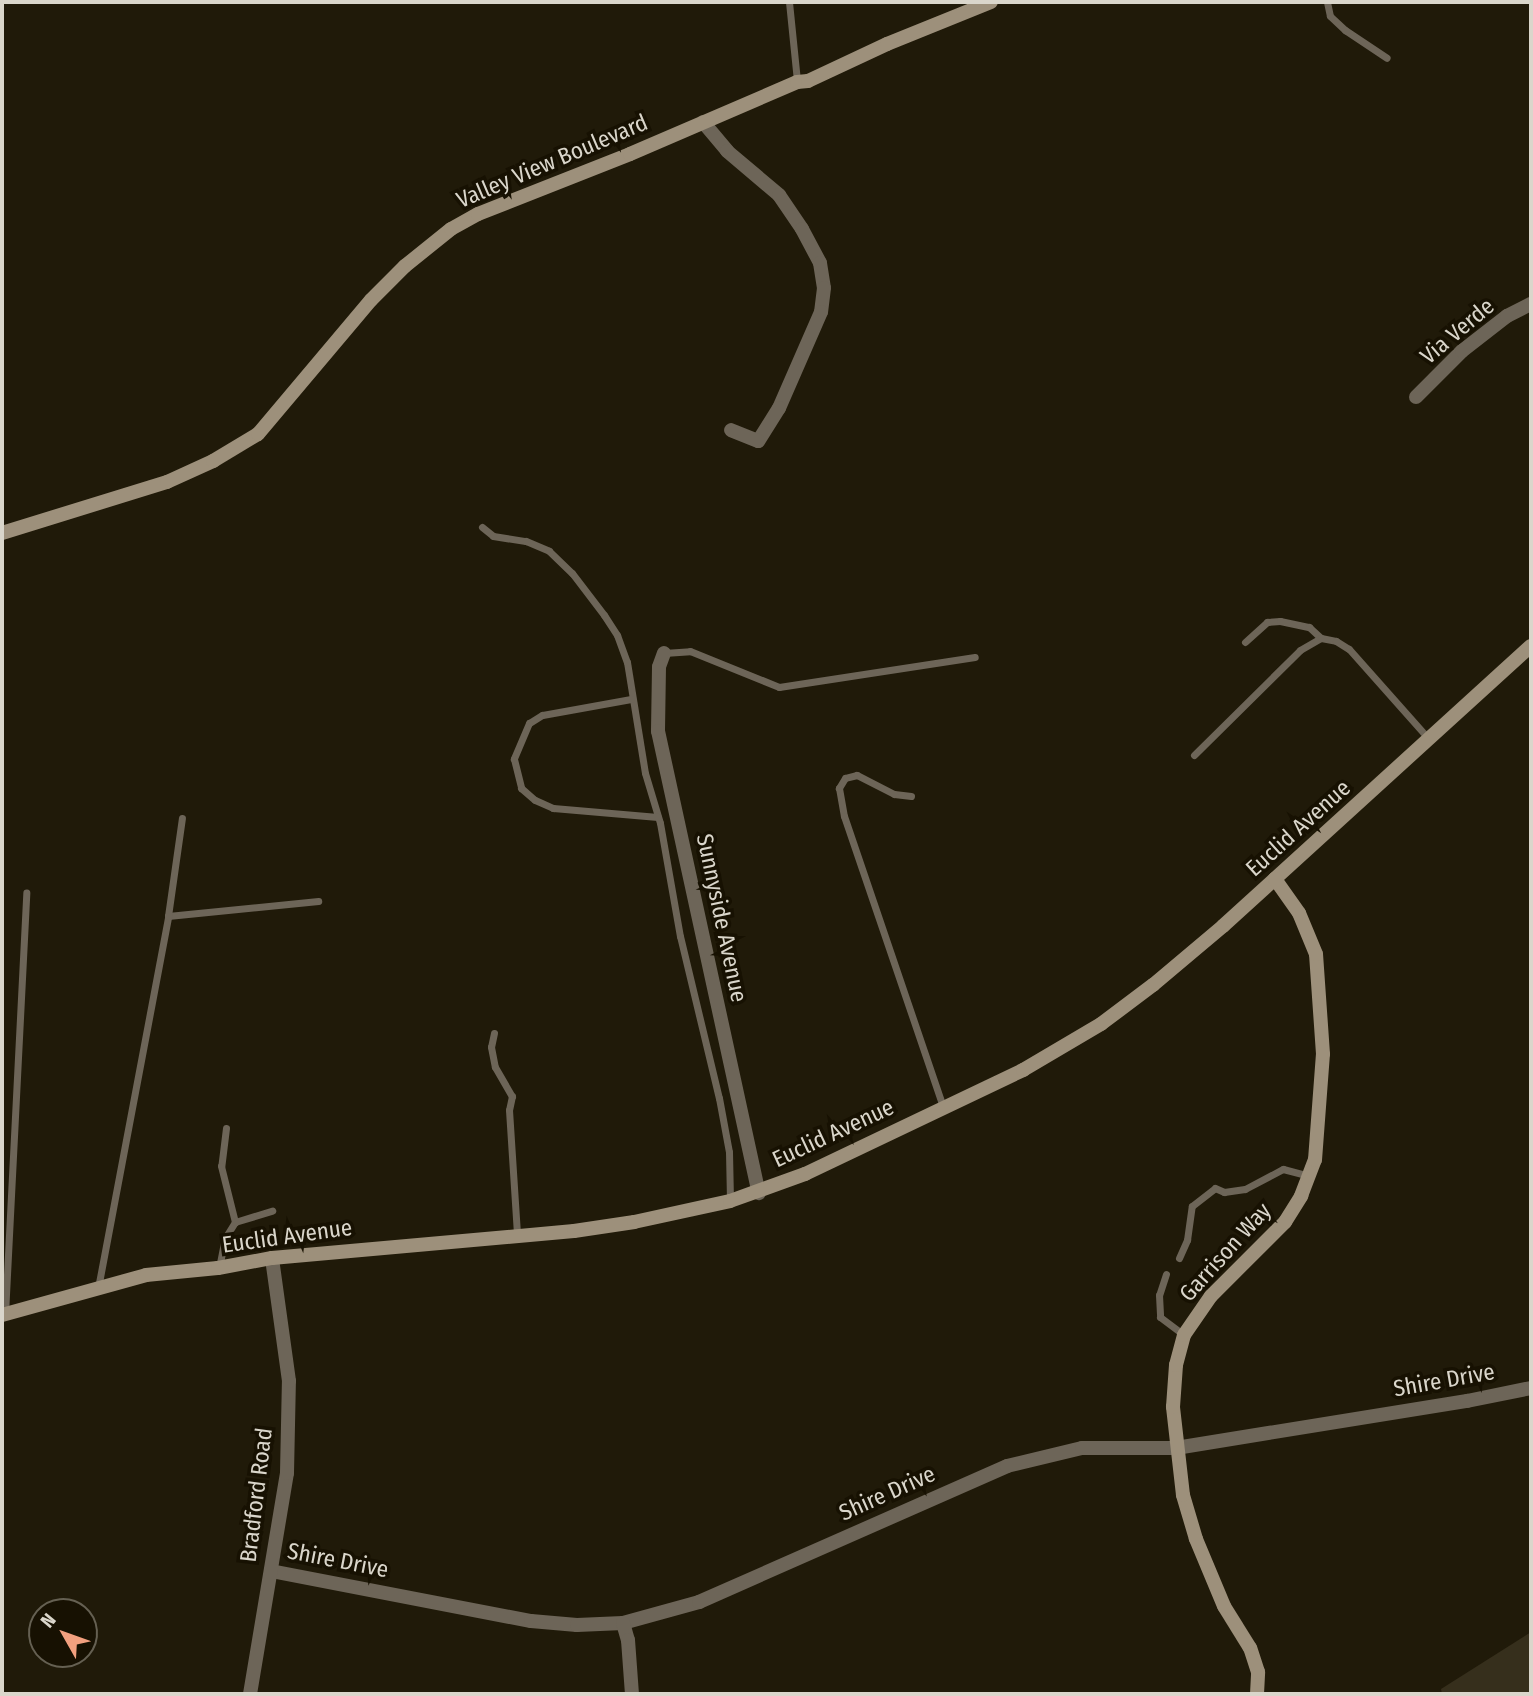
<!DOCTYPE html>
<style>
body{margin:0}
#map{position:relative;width:1533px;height:1696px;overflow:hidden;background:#201a09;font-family:"Fira Sans Condensed",sans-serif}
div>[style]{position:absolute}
.green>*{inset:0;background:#362f1c}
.lane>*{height:7px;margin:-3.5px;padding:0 3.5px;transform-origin:3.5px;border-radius:3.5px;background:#6d6558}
.street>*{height:14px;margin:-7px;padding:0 7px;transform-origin:7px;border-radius:7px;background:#6d6558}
.secondary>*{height:14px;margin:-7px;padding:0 7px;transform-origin:7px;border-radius:7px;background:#9d907b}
span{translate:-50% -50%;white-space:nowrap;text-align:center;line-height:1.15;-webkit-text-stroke:7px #171102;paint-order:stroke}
.street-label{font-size:23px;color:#dad6cb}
.frame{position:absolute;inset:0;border:4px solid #dad6cb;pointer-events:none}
.north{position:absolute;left:28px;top:1598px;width:70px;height:70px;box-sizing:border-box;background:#171102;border:2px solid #656052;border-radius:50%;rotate:310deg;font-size:19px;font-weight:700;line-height:28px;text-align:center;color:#dad6cb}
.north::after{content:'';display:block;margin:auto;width:24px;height:32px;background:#f2a07f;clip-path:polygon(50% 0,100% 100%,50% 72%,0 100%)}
</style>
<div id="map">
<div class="green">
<div style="clip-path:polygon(1531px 1632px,1531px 1694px,1442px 1694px,1441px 1689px)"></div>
</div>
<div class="lane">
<div style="left:789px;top:2px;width:79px;rotate:84.2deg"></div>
<div style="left:1327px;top:2px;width:14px;rotate:78deg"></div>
<div style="left:1330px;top:16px;width:21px;rotate:43deg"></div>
<div style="left:1345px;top:30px;width:50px;rotate:33.7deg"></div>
<div style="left:482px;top:527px;width:14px;rotate:39deg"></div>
<div style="left:493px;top:536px;width:33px;rotate:9deg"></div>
<div style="left:526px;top:541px;width:25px;rotate:23deg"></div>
<div style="left:549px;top:551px;width:32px;rotate:44deg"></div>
<div style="left:572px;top:573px;width:53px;rotate:52.7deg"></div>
<div style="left:604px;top:615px;width:24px;rotate:57deg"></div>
<div style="left:617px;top:635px;width:29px;rotate:70deg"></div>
<div style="left:627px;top:662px;width:112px;rotate:80.8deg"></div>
<div style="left:645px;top:773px;width:52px;rotate:73.3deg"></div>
<div style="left:660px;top:823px;width:115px;rotate:80deg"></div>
<div style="left:680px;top:936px;width:167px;rotate:76.5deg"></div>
<div style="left:719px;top:1098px;width:55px;rotate:79.5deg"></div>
<div style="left:729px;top:1152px;width:48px;rotate:88.8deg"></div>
<div style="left:1245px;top:642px;width:30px;rotate:-42deg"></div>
<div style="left:1267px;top:622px;width:13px;rotate:-4deg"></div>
<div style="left:1280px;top:621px;width:30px;rotate:12deg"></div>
<div style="left:1309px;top:627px;width:16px;rotate:43deg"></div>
<div style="left:664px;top:653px;width:26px;rotate:-4deg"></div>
<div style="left:690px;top:651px;width:96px;rotate:22deg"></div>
<div style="left:779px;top:687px;width:198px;rotate:-8.7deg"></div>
<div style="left:631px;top:699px;width:90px;rotate:169.8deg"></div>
<div style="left:542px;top:715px;width:15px;rotate:148deg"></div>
<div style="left:529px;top:723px;width:39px;rotate:113deg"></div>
<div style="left:514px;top:759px;width:30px;rotate:76deg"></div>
<div style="left:521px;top:788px;width:18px;rotate:41deg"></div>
<div style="left:535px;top:800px;width:20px;rotate:24deg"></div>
<div style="left:553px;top:808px;width:105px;rotate:4.9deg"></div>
<div style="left:1194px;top:755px;width:149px;rotate:-44.7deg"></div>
<div style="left:1300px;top:650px;width:24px;rotate:-30deg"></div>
<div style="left:1321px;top:638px;width:15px;rotate:11deg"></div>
<div style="left:1336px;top:641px;width:15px;rotate:32deg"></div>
<div style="left:1349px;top:649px;width:120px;rotate:48.4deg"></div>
<div style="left:911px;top:796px;width:17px;rotate:-173deg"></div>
<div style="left:894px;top:794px;width:42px;rotate:-152.8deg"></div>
<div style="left:857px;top:775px;width:12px;rotate:166deg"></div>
<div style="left:845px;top:778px;width:12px;rotate:121deg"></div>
<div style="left:839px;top:788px;width:28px;rotate:80deg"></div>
<div style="left:844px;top:816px;width:307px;rotate:71.2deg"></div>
<div style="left:168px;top:916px;width:151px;rotate:-5.7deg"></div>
<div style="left:494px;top:1033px;width:14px;rotate:102deg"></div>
<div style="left:491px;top:1047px;width:20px;rotate:79deg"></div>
<div style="left:495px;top:1067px;width:34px;rotate:60deg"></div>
<div style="left:512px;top:1096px;width:14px;rotate:102deg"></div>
<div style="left:509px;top:1110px;width:125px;rotate:86.3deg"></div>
<div style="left:226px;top:1128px;width:38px;rotate:97deg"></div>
<div style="left:221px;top:1166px;width:58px;rotate:76deg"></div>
<div style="left:1179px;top:1258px;width:20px;rotate:-66deg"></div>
<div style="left:1187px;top:1240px;width:34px;rotate:-82deg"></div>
<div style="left:1192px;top:1206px;width:29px;rotate:-38deg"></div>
<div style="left:1215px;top:1188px;width:10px;rotate:24deg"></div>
<div style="left:1224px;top:1192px;width:21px;rotate:-8deg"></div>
<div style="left:1245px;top:1189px;width:43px;rotate:-27.8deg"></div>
<div style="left:1283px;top:1169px;width:27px;rotate:15deg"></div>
<div style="left:219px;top:1268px;width:31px;rotate:-79deg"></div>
<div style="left:225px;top:1238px;width:19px;rotate:-58deg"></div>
<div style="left:235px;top:1222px;width:39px;rotate:-17deg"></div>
<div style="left:1166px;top:1274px;width:22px;rotate:108deg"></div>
<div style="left:1159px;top:1295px;width:22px;rotate:87deg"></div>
<div style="left:1160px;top:1317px;width:30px;rotate:37deg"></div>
<div style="left:98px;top:1288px;width:379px;rotate:-79.3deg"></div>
<div style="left:168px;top:916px;width:99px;rotate:-81.9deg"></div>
<div style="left:5px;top:1314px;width:422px;rotate:-87.1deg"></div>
</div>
<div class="street">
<div style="left:703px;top:122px;width:38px;rotate:50deg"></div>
<div style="left:727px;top:151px;width:68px;rotate:40.2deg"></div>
<div style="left:779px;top:195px;width:41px;rotate:55.9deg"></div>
<div style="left:802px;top:229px;width:38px;rotate:62deg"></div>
<div style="left:820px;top:263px;width:25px;rotate:81deg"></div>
<div style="left:824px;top:288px;width:24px;rotate:97deg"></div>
<div style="left:821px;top:312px;width:105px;rotate:113.6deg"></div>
<div style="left:779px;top:408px;width:39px;rotate:122deg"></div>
<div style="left:758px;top:441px;width:29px;rotate:-158deg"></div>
<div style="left:1416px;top:397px;width:65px;rotate:-45deg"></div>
<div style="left:1462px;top:351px;width:57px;rotate:-37.9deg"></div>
<div style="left:1507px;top:316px;width:27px;rotate:-27deg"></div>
<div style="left:664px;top:653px;width:15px;rotate:110deg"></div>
<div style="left:659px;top:667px;width:64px;rotate:90.9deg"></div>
<div style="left:658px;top:731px;width:473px;rotate:77.7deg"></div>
<div style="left:271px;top:1571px;width:265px;rotate:10.9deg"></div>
<div style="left:531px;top:1621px;width:46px;rotate:5deg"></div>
<div style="left:577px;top:1625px;width:46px;rotate:-2.5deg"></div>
<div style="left:623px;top:1623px;width:79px;rotate:-15.4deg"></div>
<div style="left:699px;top:1602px;width:337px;rotate:-23.8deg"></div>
<div style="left:1007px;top:1466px;width:77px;rotate:-13.5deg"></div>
<div style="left:1082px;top:1448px;width:94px"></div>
<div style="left:1176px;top:1448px;width:295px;rotate:-9.2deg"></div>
<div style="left:1467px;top:1401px;width:65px;rotate:-11.5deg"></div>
<div style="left:623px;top:1623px;width:18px;rotate:74deg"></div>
<div style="left:628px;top:1640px;width:54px;rotate:85.8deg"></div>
<div style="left:250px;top:1694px;width:224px;rotate:-80.5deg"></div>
<div style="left:287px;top:1473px;width:92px;rotate:-88.8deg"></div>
<div style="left:289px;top:1381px;width:124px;rotate:-97.9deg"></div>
</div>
<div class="secondary">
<div style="left:2px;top:533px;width:173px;rotate:-17.2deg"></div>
<div style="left:167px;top:482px;width:51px;rotate:-24.5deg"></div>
<div style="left:213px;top:461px;width:52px;rotate:-31deg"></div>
<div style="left:258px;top:434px;width:175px;rotate:-49.9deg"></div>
<div style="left:371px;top:300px;width:48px;rotate:-45deg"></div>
<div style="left:405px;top:266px;width:59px;rotate:-38.8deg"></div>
<div style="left:451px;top:229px;width:31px;rotate:-29deg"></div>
<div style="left:478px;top:214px;width:163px;rotate:-21.5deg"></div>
<div style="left:630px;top:154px;width:182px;rotate:-23.3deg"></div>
<div style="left:797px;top:82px;width:11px;rotate:-5deg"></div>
<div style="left:808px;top:81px;width:87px;rotate:-25.1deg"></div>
<div style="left:887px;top:44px;width:112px;rotate:-22deg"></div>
<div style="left:2px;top:1315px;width:149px;rotate:-15.5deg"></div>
<div style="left:146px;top:1275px;width:72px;rotate:-5.6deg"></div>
<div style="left:218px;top:1268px;width:55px;rotate:-10.5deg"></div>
<div style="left:272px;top:1258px;width:303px;rotate:-5.1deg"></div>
<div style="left:574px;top:1231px;width:61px;rotate:-8.5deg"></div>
<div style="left:634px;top:1222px;width:98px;rotate:-12.3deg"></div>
<div style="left:730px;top:1201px;width:80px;rotate:-19.8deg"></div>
<div style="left:805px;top:1174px;width:242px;rotate:-25.5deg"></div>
<div style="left:1023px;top:1070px;width:91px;rotate:-30.5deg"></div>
<div style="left:1101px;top:1024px;width:65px;rotate:-36.9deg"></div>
<div style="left:1153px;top:985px;width:92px;rotate:-40.1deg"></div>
<div style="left:1223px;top:926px;width:416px;rotate:-42.3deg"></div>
<div style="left:1257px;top:1694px;width:22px;rotate:-87deg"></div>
<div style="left:1258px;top:1672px;width:25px;rotate:-108deg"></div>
<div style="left:1250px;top:1648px;width:49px;rotate:-121.8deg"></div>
<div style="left:1224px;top:1606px;width:73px;rotate:-112.7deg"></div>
<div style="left:1196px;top:1539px;width:46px;rotate:-106.5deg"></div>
<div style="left:1183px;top:1495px;width:89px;rotate:-96.5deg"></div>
<div style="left:1173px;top:1407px;width:42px;rotate:-85.9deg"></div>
<div style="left:1176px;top:1365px;width:31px;rotate:-75deg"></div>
<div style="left:1184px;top:1335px;width:47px;rotate:-55.3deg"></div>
<div style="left:1211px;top:1296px;width:105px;rotate:-45deg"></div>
<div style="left:1285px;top:1222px;width:31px;rotate:-58deg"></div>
<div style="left:1301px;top:1196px;width:39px;rotate:-69deg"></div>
<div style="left:1315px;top:1160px;width:106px;rotate:-85.7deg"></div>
<div style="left:1323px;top:1054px;width:100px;rotate:-94deg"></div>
<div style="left:1316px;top:954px;width:44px;rotate:-112.5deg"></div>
<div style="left:1299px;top:913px;width:42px;rotate:-125.2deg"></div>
</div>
<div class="street-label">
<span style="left:552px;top:161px;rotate:-23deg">Valley View Boulevard</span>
<span style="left:1457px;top:331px;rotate:-40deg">Via Verde</span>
<span style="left:1298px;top:828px;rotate:-42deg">Euclid Avenue</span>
<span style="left:722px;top:918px;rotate:78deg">Sunnyside Avenue</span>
<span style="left:833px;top:1133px;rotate:-25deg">Euclid Avenue</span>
<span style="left:287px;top:1236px;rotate:-8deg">Euclid Avenue</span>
<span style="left:1225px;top:1252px;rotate:-48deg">Garrison Way</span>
<span style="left:1444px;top:1380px;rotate:-10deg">Shire Drive</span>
<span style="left:887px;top:1493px;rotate:-24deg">Shire Drive</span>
<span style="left:256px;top:1495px;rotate:-83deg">Bradford Road</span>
<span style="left:338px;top:1560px;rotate:11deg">Shire Drive</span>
</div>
<div class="frame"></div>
<div class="north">N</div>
</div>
